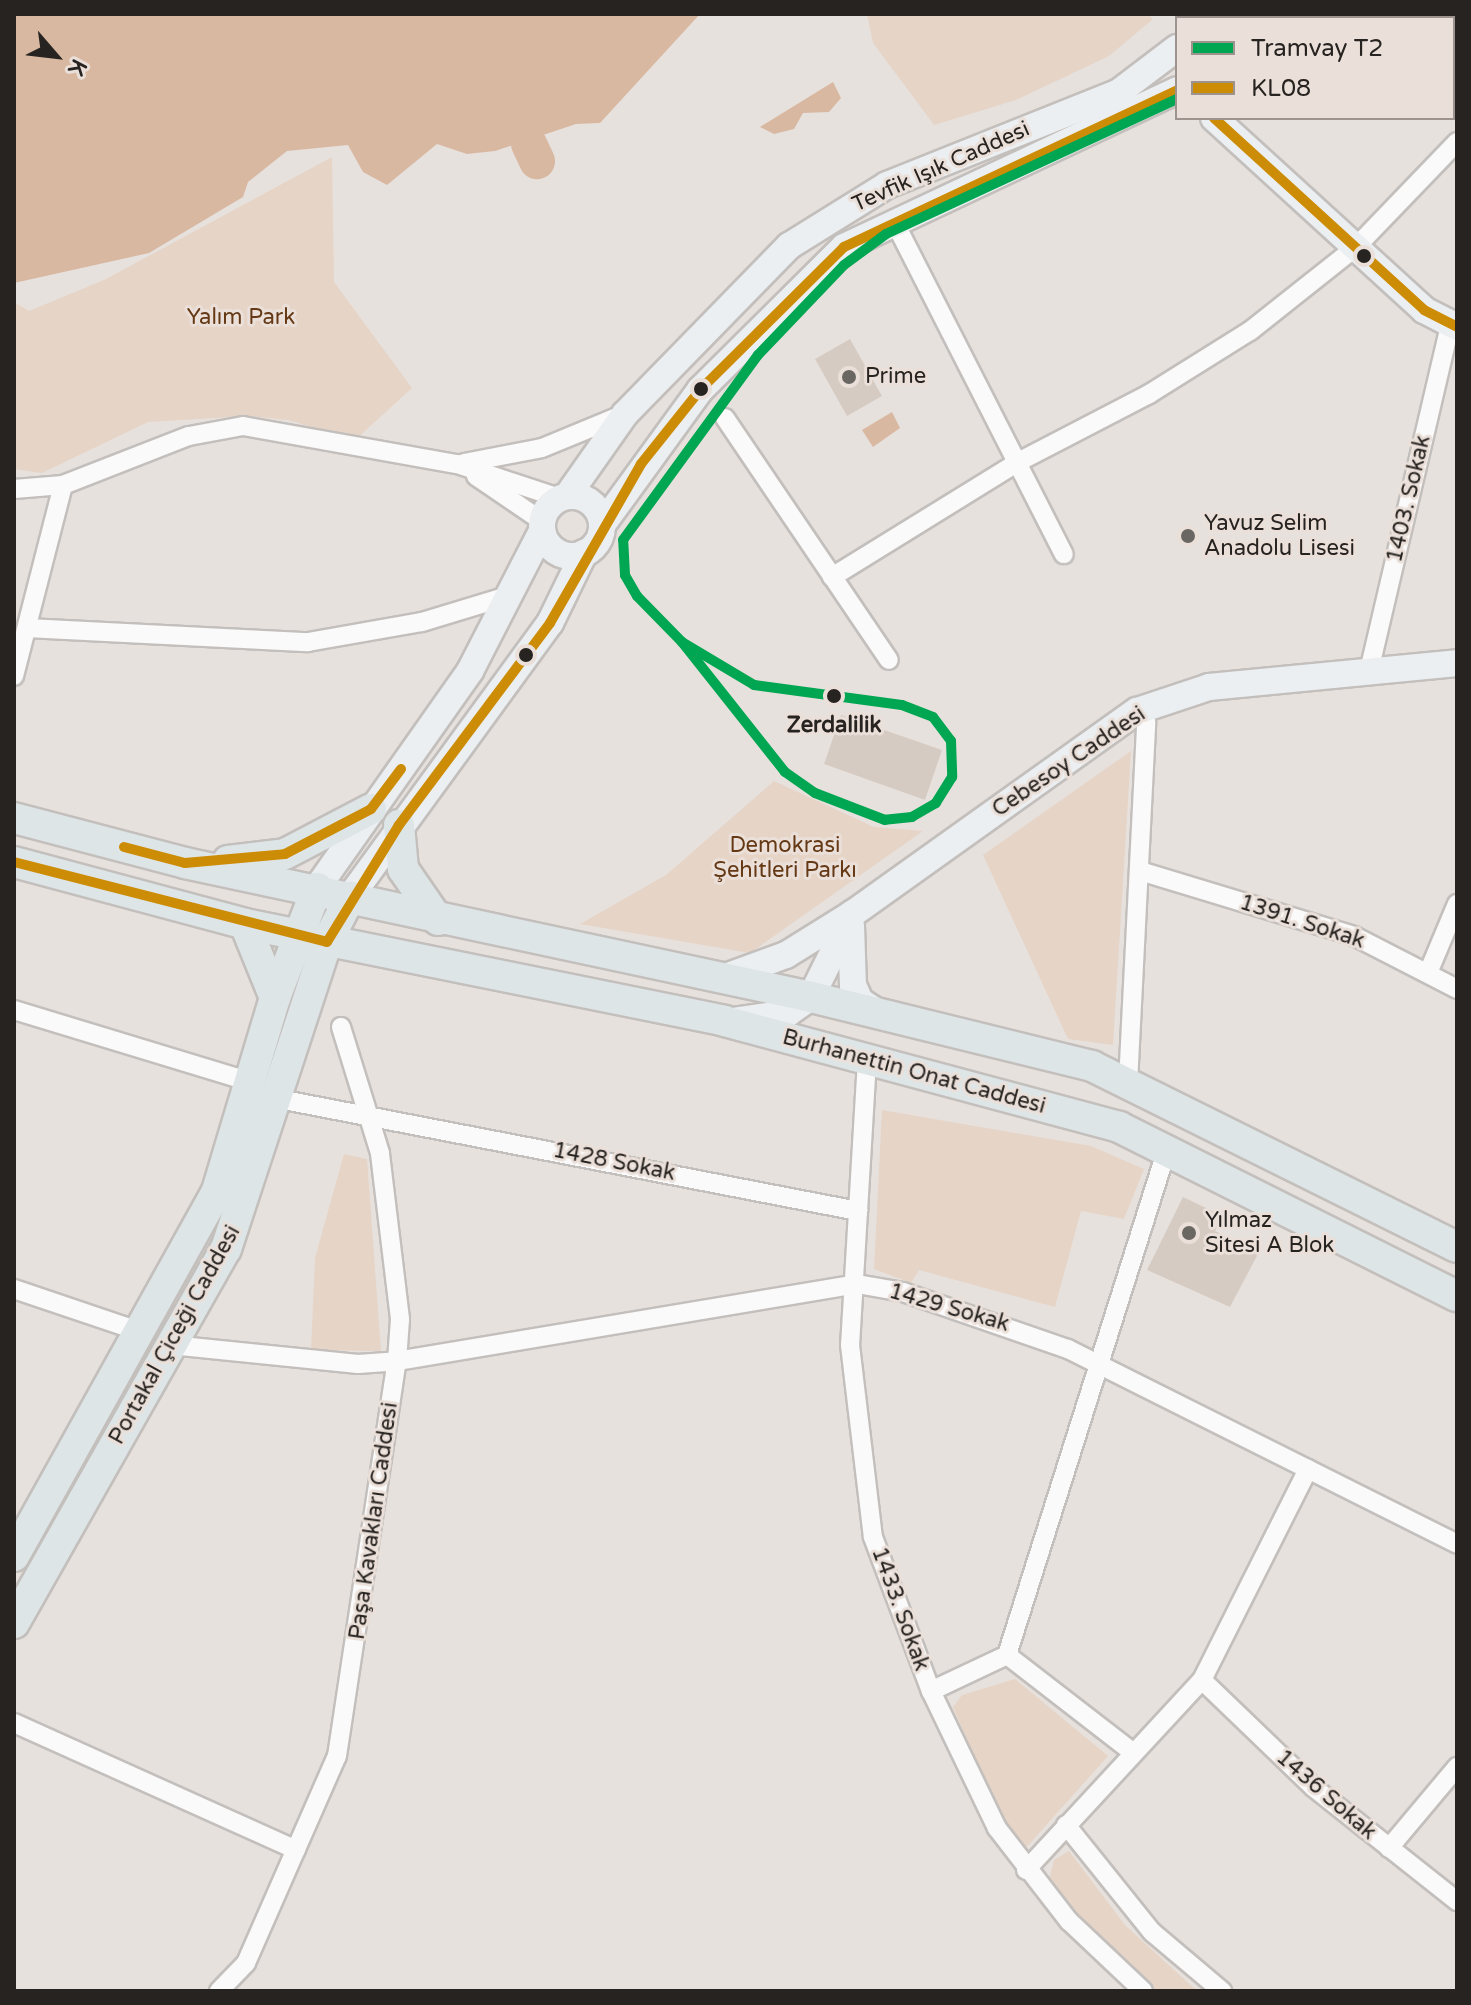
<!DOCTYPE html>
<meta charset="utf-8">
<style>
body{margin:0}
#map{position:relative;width:1471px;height:2005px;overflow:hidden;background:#e7e1dd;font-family:"Varela Round",sans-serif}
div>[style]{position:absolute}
.green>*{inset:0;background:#e6d4c7}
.water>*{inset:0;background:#d9b8a1}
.river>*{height:36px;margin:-18px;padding:0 18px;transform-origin:18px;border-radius:18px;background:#d9b8a1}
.building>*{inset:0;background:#d6cbc2}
.roads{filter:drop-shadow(2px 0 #c3bfbc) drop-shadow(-2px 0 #c3bfbc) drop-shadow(0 2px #c3bfbc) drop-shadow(0 -2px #c3bfbc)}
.street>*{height:18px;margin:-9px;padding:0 9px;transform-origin:9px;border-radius:9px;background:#fbfafa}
.secondary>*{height:26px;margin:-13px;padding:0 13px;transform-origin:13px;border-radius:13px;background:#eceff1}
.secondary>.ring{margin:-13px;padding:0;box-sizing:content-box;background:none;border:26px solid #eceff1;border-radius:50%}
.primary>*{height:30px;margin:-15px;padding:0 15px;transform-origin:15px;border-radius:15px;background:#dee5e7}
.bus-1>*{height:10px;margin:-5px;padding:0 5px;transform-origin:5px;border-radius:5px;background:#cd8c06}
.tram-1>*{height:10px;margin:-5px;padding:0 5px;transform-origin:5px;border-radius:5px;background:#00a651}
.dots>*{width:22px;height:22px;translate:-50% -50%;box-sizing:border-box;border:4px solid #ebe0d9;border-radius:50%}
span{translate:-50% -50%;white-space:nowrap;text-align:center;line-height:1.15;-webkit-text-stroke:6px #ebe0d9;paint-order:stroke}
.street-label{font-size:22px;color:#272320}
.park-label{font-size:22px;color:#653915}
.poi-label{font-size:22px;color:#272320}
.left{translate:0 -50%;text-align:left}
.stop-label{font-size:22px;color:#272320;font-weight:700}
.frame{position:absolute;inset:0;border:16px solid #272320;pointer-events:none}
.legend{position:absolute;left:1175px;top:16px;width:280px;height:104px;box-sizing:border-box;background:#ebe0d9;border:2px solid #9d948f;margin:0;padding:10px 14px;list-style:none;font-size:24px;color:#272320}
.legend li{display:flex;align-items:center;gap:16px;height:40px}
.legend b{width:40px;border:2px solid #9d948f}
.north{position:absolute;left:16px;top:16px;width:80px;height:80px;-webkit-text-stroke:6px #ebe0d9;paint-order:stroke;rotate:118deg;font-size:22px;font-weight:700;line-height:32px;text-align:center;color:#272320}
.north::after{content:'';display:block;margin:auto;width:28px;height:36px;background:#272320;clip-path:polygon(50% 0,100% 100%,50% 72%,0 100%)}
</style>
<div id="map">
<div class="green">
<div style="clip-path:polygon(867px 14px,1147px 14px,1153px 19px,1109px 56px,1016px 100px,934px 125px,873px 43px)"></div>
<div style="clip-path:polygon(332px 157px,334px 282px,412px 388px,355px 440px,288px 420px,250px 416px,148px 422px,42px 473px,14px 469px,14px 302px,29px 311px,106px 279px)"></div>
<div style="clip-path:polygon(1131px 751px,1113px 1045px,1068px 1039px,983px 855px)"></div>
<div style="clip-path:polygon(774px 781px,874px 827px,923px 831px,750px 953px,580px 924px,666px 875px)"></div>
<div style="clip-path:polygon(882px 1110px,1091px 1146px,1144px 1169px,1124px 1219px,1081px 1211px,1055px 1307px,919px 1270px,911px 1283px,874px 1269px)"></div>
<div style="clip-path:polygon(344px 1154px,367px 1159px,381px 1351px,311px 1350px,315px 1258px)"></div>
<div style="clip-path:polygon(1015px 1679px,1108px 1756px,1024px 1850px,1007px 1834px,953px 1707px,962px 1695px)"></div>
<div style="clip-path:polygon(1069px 1851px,1125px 1925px,1197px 1991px,1153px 1991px,1060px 1908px,1048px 1883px,1054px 1860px)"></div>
</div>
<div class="water">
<div style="clip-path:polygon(14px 14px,700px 14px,600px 123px,576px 124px,495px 151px,467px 154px,437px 144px,387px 185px,363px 172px,348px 145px,287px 151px,248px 182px,243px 197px,149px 253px,14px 283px)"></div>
<div style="clip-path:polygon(833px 82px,841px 98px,829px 112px,803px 113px,794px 129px,774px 134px,760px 127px)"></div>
<div style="clip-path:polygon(892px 412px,900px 428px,873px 447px,862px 430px)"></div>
</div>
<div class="river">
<div style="left:529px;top:144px;width:19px;rotate:65deg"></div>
</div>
<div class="building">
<div style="clip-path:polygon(850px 339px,882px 396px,847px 416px,815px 359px)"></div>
<div style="clip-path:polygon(841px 715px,942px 750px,925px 800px,824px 764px)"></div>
<div style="clip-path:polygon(1183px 1197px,1223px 1216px,1215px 1231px,1259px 1252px,1230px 1307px,1147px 1270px)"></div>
</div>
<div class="roads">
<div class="street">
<div style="left:894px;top:221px;width:374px;rotate:63deg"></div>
<div style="left:725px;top:418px;width:292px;rotate:55.9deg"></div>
<div style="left:464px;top:463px;width:79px;rotate:-10.9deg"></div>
<div style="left:542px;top:448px;width:87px;rotate:-22.4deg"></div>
<div style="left:476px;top:476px;width:80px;rotate:34.3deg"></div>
<div style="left:14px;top:489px;width:49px;rotate:-4.7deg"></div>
<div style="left:63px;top:485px;width:135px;rotate:-21.3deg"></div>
<div style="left:189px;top:436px;width:55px;rotate:-10.5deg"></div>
<div style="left:243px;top:426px;width:217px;rotate:10.1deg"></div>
<div style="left:457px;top:464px;width:108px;rotate:18.4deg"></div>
<div style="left:832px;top:577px;width:219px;rotate:-31.7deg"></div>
<div style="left:1018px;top:462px;width:148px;rotate:-27.4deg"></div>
<div style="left:1149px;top:394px;width:119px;rotate:-32deg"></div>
<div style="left:1250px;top:331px;width:135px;rotate:-38.4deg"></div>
<div style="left:1356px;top:247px;width:146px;rotate:-46.1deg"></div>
<div style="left:27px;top:628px;width:281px;rotate:2.9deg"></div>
<div style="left:308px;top:642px;width:116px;rotate:-10deg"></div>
<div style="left:422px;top:622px;width:93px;rotate:-16.9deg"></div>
<div style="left:1369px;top:671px;width:353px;rotate:-76.8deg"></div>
<div style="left:14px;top:676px;width:197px;rotate:-75.6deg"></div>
<div style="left:1140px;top:871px;width:224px;rotate:16.9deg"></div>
<div style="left:1354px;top:936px;width:116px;rotate:27.2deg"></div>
<div style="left:1428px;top:973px;width:75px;rotate:-67.2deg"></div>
<div style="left:14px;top:1010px;width:245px;rotate:16.9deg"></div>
<div style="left:867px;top:1060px;width:286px;rotate:93.4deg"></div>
<div style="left:850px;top:1345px;width:193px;rotate:83.2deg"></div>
<div style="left:873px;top:1537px;width:165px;rotate:69.4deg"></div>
<div style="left:931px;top:1691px;width:152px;rotate:64.3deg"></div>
<div style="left:997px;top:1828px;width:118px;rotate:52.3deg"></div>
<div style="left:1069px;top:1921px;width:102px;rotate:43.4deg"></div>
<div style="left:1128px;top:1083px;width:361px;rotate:-87.1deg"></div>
<div style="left:1146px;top:722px;width:14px;rotate:-129deg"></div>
<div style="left:279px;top:1099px;width:590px;rotate:10.95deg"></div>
<div style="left:14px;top:1289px;width:134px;rotate:18.7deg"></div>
<div style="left:171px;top:1345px;width:188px;rotate:5.8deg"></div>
<div style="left:358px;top:1364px;width:39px;rotate:-4deg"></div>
<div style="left:397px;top:1361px;width:466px;rotate:-9.5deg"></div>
<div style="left:857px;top:1284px;width:47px;rotate:9.9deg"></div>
<div style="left:903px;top:1292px;width:175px;rotate:19.1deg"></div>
<div style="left:1068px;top:1349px;width:435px;rotate:26.6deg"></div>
<div style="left:1007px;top:1655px;width:157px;rotate:37.7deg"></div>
<div style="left:1202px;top:1680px;width:154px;rotate:43.9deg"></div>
<div style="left:1313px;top:1787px;width:184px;rotate:38.4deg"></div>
<div style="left:931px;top:1691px;width:84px;rotate:-25.3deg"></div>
<div style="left:1007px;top:1655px;width:531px;rotate:-72.45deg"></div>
<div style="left:14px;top:1723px;width:309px;rotate:24.2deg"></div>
<div style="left:1066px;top:1825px;width:137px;rotate:51.2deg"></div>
<div style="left:1152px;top:1932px;width:92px;rotate:40.1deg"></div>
<div style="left:1389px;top:1848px;width:106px;rotate:-50deg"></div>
<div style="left:1026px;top:1870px;width:259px;rotate:-47.2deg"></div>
<div style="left:1202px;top:1680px;width:236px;rotate:-63.3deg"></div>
<div style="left:219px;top:1991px;width:39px;rotate:-46deg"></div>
<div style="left:246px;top:1963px;width:226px;rotate:-66.3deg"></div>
<div style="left:337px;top:1756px;width:400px;rotate:-81.4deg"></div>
<div style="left:397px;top:1361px;width:42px;rotate:-85.9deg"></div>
<div style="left:400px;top:1319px;width:167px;rotate:-96.9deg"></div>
<div style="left:380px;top:1153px;width:132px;rotate:-107.2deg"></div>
</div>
<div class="secondary">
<div style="left:1209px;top:18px;width:6px;rotate:-45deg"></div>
<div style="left:1244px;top:18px;width:6px;rotate:-45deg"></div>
<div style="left:1214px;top:118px;width:285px;rotate:42.4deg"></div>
<div style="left:1424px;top:310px;width:37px;rotate:27deg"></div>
<div style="left:568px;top:495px;width:99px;rotate:-54.9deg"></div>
<div style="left:625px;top:414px;width:235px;rotate:-45.7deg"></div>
<div style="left:789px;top:246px;width:115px;rotate:-31.9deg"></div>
<div style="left:887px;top:185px;width:250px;rotate:-21.8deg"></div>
<div style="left:1119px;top:92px;width:73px;rotate:-37.2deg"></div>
<div class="ring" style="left:542px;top:496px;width:34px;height:34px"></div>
<div style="left:602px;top:525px;width:167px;rotate:-54deg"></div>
<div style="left:700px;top:390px;width:203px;rotate:-44.8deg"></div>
<div style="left:844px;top:247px;width:368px;rotate:-25.2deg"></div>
<div style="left:317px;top:888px;width:266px;rotate:-54.8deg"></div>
<div style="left:470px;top:671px;width:157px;rotate:-62.8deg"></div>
<div style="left:350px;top:897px;width:339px;rotate:-53.9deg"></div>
<div style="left:550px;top:623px;width:78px;rotate:-64.1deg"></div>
<div style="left:851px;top:926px;width:59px;rotate:88.1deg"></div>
<div style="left:853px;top:985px;width:17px;rotate:66deg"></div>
<div style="left:860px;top:1001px;width:24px;rotate:33deg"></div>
<div style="left:720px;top:979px;width:70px;rotate:-20deg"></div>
<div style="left:786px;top:955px;width:78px;rotate:-31.8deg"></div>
<div style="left:852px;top:914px;width:350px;rotate:-35.5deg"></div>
<div style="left:1137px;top:711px;width:76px;rotate:-18.4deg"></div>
<div style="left:1209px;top:687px;width:249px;rotate:-5.5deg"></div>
<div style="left:732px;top:1021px;width:57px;rotate:-8.1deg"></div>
<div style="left:788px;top:1013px;width:28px;rotate:-35deg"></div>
<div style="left:811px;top:997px;width:93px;rotate:-63.7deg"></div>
</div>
<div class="primary">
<div style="left:14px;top:818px;width:177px;rotate:14.7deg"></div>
<div style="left:185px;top:863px;width:640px;rotate:12.08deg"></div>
<div style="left:811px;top:997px;width:289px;rotate:13.8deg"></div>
<div style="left:1092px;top:1066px;width:407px;rotate:26.4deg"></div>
<div style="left:399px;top:825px;width:44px;rotate:84.8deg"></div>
<div style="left:403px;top:869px;width:62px;rotate:55.5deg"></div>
<div style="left:228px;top:861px;width:57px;rotate:-7deg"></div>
<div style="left:285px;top:854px;width:97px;rotate:-27.6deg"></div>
<div style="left:14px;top:862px;width:239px;rotate:15deg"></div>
<div style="left:245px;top:924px;width:489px;rotate:11.4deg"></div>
<div style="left:724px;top:1021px;width:409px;rotate:15deg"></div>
<div style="left:1119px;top:1127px;width:378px;rotate:26.6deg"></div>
<div style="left:245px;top:924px;width:80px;rotate:67.9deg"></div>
<div style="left:14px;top:1556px;width:418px;rotate:-60.9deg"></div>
<div style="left:217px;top:1191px;width:202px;rotate:-73.3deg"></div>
<div style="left:275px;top:998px;width:118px;rotate:-69.1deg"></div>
<div style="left:14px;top:1623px;width:430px;rotate:-60.5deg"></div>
<div style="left:226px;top:1249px;width:323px;rotate:-71.8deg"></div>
<div style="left:327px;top:942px;width:51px;rotate:-62.9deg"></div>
</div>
</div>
<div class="bus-1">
<div style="left:1214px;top:118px;width:285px;rotate:42.4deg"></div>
<div style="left:1424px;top:310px;width:37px;rotate:27deg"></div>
<div style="left:124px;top:847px;width:63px;rotate:14.7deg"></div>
<div style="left:185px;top:863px;width:100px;rotate:-5.1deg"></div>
<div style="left:285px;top:854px;width:97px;rotate:-27.6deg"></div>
<div style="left:371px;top:809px;width:50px;rotate:-53.1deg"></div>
<div style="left:14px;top:862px;width:323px;rotate:14.3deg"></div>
<div style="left:327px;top:942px;width:137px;rotate:-58.4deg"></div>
<div style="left:399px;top:825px;width:252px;rotate:-53.2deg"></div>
<div style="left:550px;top:623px;width:183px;rotate:-60.2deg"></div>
<div style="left:641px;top:464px;width:95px;rotate:-51.4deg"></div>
<div style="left:700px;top:390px;width:203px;rotate:-44.8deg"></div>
<div style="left:844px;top:247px;width:368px;rotate:-25.2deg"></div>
</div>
<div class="tram-1">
<div style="left:682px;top:642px;width:84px;rotate:30.8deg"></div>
<div style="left:754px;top:685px;width:149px;rotate:7.7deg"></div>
<div style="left:902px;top:705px;width:33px;rotate:21deg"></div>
<div style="left:933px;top:717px;width:30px;rotate:53deg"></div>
<div style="left:951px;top:741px;width:36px;rotate:88deg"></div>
<div style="left:952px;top:777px;width:31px;rotate:122deg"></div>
<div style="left:936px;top:803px;width:28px;rotate:150deg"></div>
<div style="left:912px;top:817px;width:27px;rotate:174deg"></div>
<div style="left:885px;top:820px;width:75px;rotate:-158.9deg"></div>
<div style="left:815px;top:793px;width:37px;rotate:-145deg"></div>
<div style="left:785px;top:772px;width:166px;rotate:-128.4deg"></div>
<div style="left:682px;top:642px;width:64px;rotate:-134.4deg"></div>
<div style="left:637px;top:596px;width:24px;rotate:-120deg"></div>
<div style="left:625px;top:575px;width:35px;rotate:-93deg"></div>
<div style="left:623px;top:540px;width:229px;rotate:-53.9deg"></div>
<div style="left:758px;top:355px;width:124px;rotate:-46.3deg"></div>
<div style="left:844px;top:265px;width:52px;rotate:-36.4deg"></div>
<div style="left:886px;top:234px;width:321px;rotate:-24.9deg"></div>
</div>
<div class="dots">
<div style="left:1364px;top:256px;background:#272320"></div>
<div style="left:849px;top:377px;background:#6a6662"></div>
<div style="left:701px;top:389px;background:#272320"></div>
<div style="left:1188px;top:536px;background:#6a6662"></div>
<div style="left:526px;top:655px;background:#272320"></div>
<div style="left:834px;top:696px;background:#272320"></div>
<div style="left:1189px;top:1233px;background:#6a6662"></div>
</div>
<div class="street-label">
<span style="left:941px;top:167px;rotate:-24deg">Tevfik Işık Caddesi</span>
<span style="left:1409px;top:499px;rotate:-77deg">1403. Sokak</span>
<span style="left:1069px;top:762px;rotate:-34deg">Cebesoy Caddesi</span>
<span style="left:1302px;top:922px;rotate:18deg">1391. Sokak</span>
<span style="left:914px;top:1072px;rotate:15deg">Burhanettin Onat Caddesi</span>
<span style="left:614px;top:1162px;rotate:11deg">1428 Sokak</span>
<span style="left:949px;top:1308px;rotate:16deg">1429 Sokak</span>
<span style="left:175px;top:1335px;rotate:-61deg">Portakal Çiceği Caddesi</span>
<span style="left:374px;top:1521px;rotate:-82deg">Paşa Kavakları Caddesi</span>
<span style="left:900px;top:1609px;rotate:70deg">1433. Sokak</span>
<span style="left:1326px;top:1795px;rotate:41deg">1436 Sokak</span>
</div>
<div class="park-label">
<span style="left:241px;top:318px">Yalım Park</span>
<span style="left:785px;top:858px">Demokrasi<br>Şehitleri Parkı</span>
</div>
<div class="poi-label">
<span class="left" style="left:865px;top:377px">Prime</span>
<span class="left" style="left:1204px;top:536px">Yavuz Selim<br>Anadolu Lisesi</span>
<span class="left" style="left:1205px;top:1233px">Yılmaz<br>Sitesi A Blok</span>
</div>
<div class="stop-label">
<span style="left:834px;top:726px">Zerdalilik</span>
</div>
<div class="frame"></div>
<ul class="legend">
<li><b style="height:10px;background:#00a651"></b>Tramvay T2</li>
<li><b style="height:10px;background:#cd8c06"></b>KL08</li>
</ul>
<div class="north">K</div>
</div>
